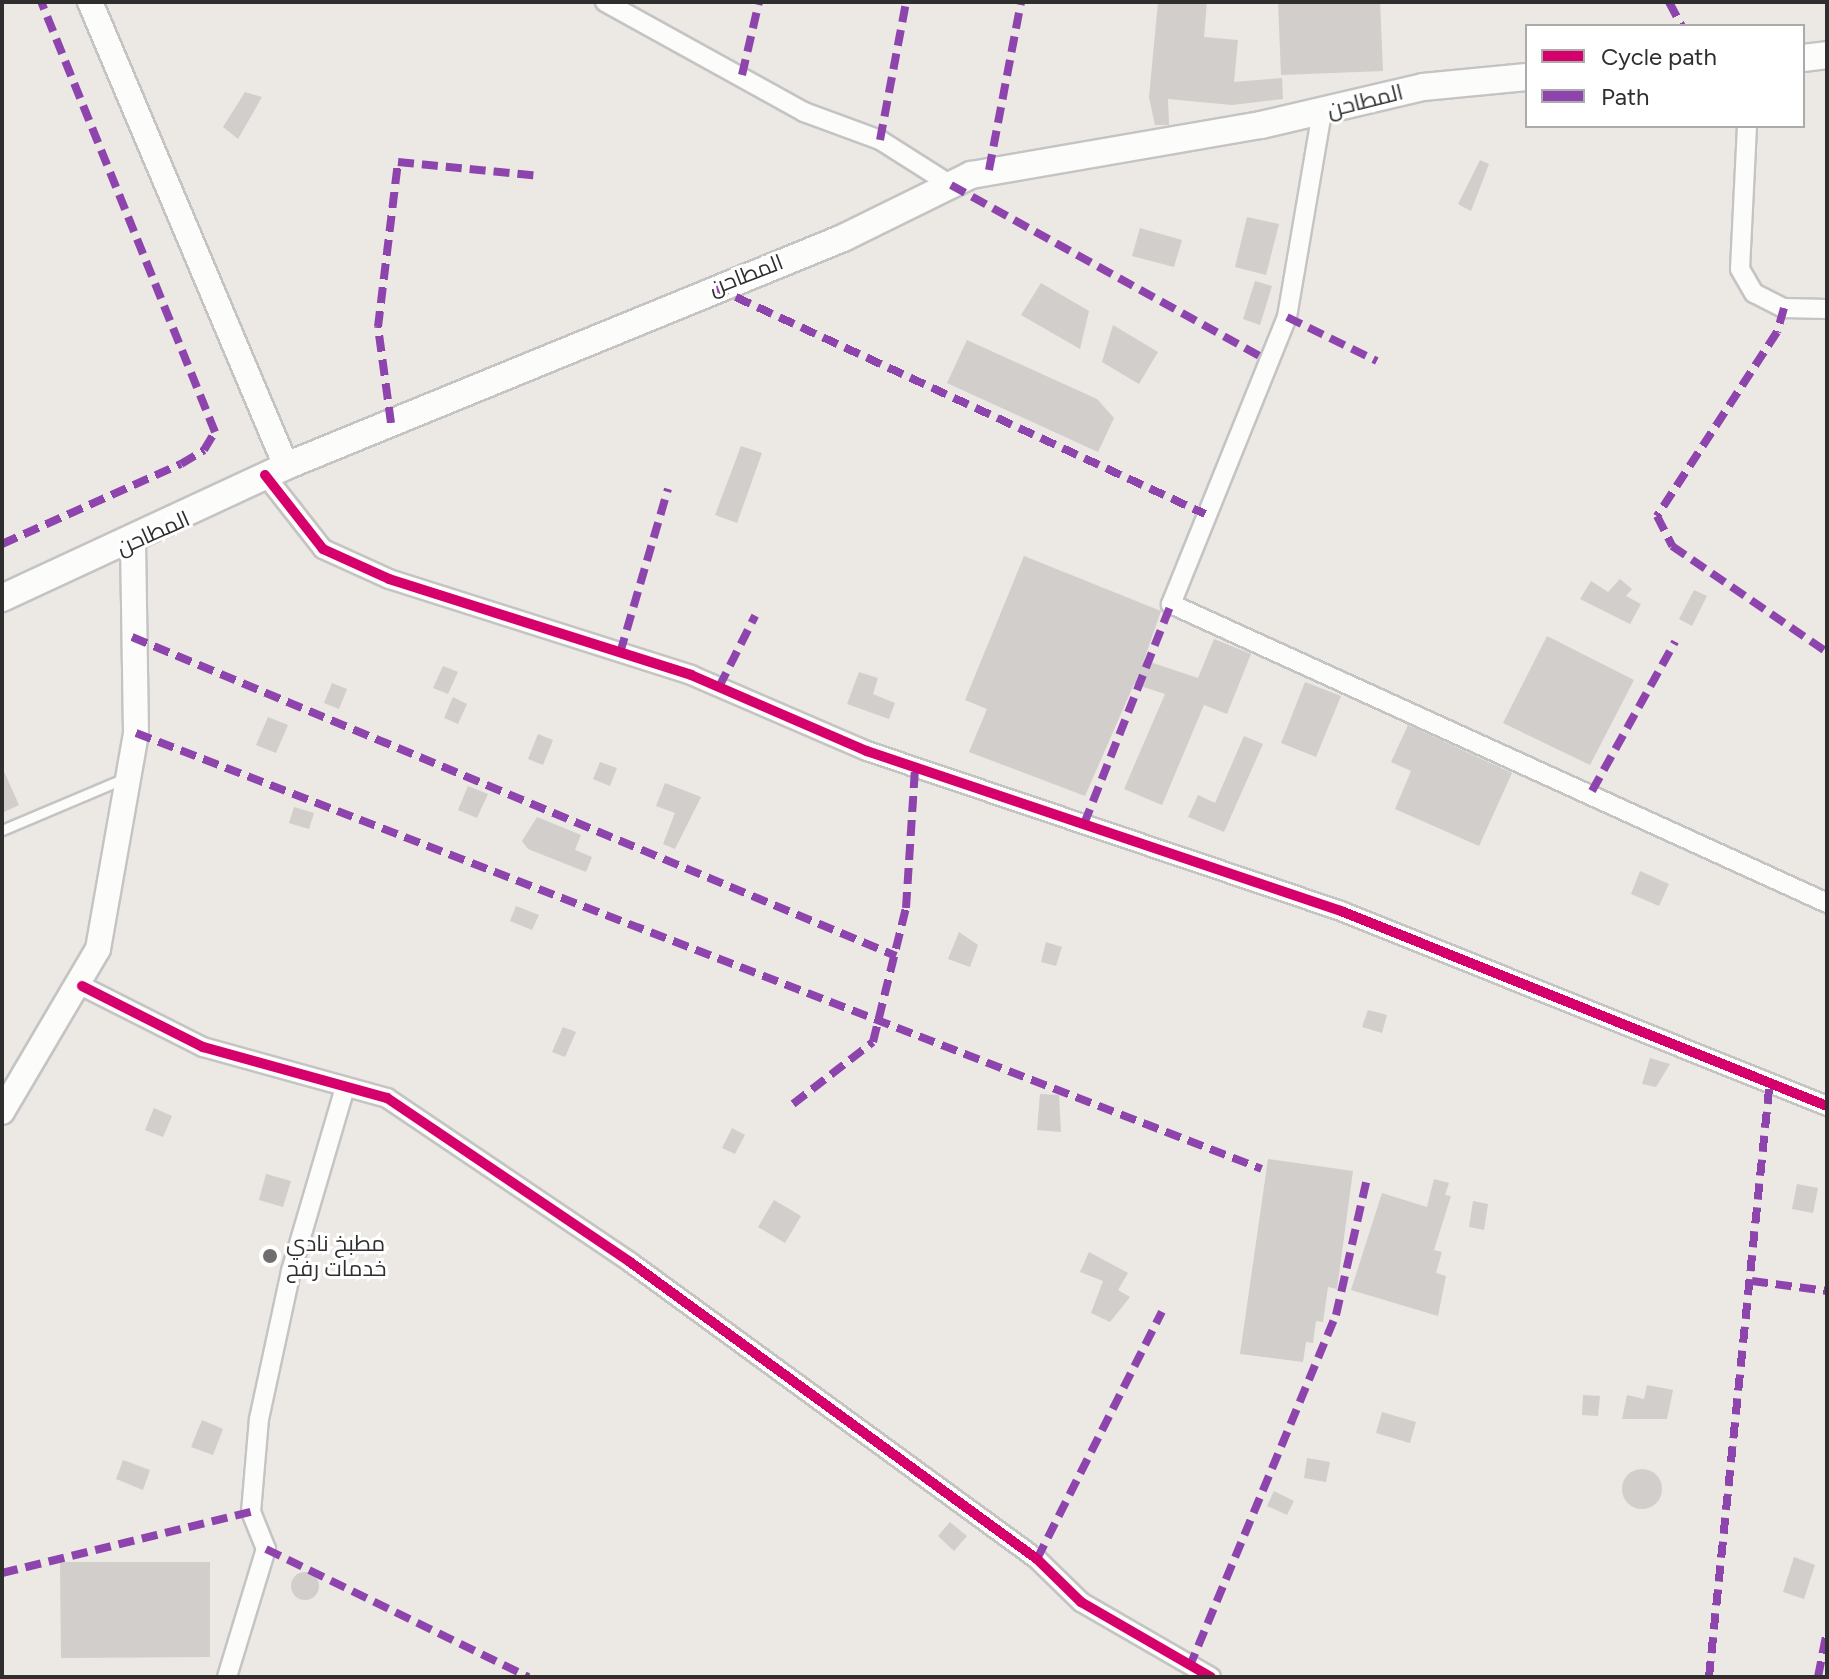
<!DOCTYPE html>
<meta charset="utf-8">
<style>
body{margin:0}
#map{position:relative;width:1829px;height:1679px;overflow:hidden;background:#ece8e4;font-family:Figtree,Cairo,sans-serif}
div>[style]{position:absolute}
.building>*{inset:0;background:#d1cecb}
.round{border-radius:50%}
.roads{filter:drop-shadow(2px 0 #c5c4c5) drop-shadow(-2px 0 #c5c4c5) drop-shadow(0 2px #c5c4c5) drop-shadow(0 -2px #c5c4c5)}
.service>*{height:9px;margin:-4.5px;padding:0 4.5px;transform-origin:4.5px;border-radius:4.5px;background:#fcfcfb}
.minor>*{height:18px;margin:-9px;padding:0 9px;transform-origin:9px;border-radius:9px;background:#fcfcfb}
.tertiary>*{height:24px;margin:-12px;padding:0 12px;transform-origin:12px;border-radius:12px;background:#fcfcfb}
.secondary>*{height:26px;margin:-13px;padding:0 13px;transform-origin:13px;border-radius:13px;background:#fcfcfb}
.quiet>*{height:8px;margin-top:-4px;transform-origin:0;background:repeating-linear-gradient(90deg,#8e44ad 0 16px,transparent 0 24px)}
.cycleway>*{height:10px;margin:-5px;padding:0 5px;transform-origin:5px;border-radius:5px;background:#d6006c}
.dots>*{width:22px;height:22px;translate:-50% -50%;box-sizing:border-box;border:4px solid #fff;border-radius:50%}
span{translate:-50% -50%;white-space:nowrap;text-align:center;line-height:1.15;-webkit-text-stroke:6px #fff;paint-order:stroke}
.street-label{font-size:22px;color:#2e2e2e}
.poi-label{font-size:22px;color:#2e2e2e}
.left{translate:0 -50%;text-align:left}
.frame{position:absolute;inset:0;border:4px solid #2e2e2e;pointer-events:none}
.legend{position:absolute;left:1525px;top:24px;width:280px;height:104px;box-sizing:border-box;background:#fff;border:2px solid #ababab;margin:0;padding:10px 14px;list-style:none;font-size:24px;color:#2e2e2e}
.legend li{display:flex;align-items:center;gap:16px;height:40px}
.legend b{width:40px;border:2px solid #ababab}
</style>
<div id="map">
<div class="building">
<div style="clip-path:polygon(1158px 2px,1207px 2px,1204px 37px,1238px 40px,1234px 82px,1282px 78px,1283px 99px,1232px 105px,1168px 99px,1169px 125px,1155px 125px,1149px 97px)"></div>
<div style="clip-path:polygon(1278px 2px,1380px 2px,1383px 71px,1281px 75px)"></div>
<div style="clip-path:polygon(245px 92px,262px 97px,238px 139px,223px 127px)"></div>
<div style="clip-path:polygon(1480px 160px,1489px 164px,1471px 211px,1458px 204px)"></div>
<div style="clip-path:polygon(1247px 217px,1279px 224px,1266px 275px,1235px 267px)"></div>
<div style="clip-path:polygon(1140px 228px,1182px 240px,1174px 267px,1132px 256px)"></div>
<div style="clip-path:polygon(1255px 281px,1272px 286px,1260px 325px,1243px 319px)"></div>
<div style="clip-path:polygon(1041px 283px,1089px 311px,1080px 349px,1021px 315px)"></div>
<div style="clip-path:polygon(1113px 325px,1158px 352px,1139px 384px,1102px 362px)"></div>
<div style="clip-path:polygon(967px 340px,1097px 399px,1114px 418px,1098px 452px,947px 383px)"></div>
<div style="clip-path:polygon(741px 446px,762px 453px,737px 523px,715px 515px)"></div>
<div style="clip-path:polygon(1024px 556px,1161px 611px,1144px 660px,1198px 678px,1214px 639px,1251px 654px,1227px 714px,1204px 705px,1162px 805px,1124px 789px,1165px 694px,1134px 684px,1085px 796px,969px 752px,987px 709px,965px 700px)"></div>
<div style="clip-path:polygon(1620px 579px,1632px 589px,1626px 596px,1641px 604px,1630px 624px,1580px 599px,1591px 581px,1608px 592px)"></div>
<div style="clip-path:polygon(1694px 590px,1707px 596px,1692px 626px,1679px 619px)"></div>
<div style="clip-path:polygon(1547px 636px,1634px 680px,1590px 765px,1503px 723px)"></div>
<div style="clip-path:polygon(443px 666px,458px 672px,448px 694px,433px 688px)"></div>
<div style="clip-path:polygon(859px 672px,878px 678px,873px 694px,895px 703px,889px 719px,847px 704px)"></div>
<div style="clip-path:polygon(1305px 682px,1341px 696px,1316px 757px,1281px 743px)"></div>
<div style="clip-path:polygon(332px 683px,347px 689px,339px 709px,324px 703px)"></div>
<div style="clip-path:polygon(453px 697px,467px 704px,458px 724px,444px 718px)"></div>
<div style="clip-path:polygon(268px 717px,288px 725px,276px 753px,256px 745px)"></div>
<div style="clip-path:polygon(1408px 725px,1512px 773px,1479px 846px,1395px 809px,1411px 771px,1391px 762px)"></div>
<div style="clip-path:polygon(538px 734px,553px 740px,543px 765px,528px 759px)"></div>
<div style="clip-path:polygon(1244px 736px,1263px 744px,1224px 832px,1188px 817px,1198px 795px,1215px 803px)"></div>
<div style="clip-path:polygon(600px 762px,617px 768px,610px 786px,593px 779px)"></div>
<div style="clip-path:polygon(2px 767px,19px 805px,2px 813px)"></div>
<div style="clip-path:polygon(665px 783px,701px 797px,675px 849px,663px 844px,675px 813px,656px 806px)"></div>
<div style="clip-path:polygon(468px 786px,488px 794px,477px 818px,458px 810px)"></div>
<div style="clip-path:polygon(294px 807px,314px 813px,309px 829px,289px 823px)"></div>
<div style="clip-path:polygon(537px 817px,581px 835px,575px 850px,592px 857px,586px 872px,528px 849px,522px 841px)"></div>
<div style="clip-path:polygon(1640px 871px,1669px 884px,1659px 906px,1631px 894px)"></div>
<div style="clip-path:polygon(516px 906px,539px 915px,532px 930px,510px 921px)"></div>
<div style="clip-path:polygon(959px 932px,978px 945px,970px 967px,948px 959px)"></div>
<div style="clip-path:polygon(1046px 942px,1062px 947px,1056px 966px,1041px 962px)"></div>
<div style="clip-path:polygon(1368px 1010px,1387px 1015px,1382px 1033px,1362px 1027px)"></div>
<div style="clip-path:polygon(563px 1027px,576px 1032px,565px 1057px,552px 1052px)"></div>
<div style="clip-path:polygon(1650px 1058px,1670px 1064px,1656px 1087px,1642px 1084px)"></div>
<div style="clip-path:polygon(1040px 1094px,1059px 1095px,1061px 1132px,1037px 1130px)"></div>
<div style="clip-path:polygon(154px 1108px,172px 1116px,163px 1137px,145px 1130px)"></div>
<div style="clip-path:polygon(732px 1128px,745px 1135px,735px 1154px,722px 1148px)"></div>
<div style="clip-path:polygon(1268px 1159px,1353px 1171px,1337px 1289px,1328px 1287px,1323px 1322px,1316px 1321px,1313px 1343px,1306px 1342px,1303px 1362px,1240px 1354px)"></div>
<div style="clip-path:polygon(266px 1174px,291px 1181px,283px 1207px,259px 1200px)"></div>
<div style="clip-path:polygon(1434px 1179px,1449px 1183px,1445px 1195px,1451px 1196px,1434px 1250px,1442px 1252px,1436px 1273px,1446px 1276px,1438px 1316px,1351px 1290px,1382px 1193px,1427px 1207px)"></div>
<div style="clip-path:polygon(1797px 1184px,1818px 1188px,1813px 1213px,1792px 1209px)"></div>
<div style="clip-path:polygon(774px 1200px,801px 1216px,785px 1243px,758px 1227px)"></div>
<div style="clip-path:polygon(1473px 1201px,1488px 1204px,1484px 1230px,1469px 1227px)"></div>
<div style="clip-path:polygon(1089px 1252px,1128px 1273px,1118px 1290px,1130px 1297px,1110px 1322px,1091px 1313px,1103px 1281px,1080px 1272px)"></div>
<div style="clip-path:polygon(1647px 1385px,1673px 1390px,1667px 1419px,1622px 1419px,1627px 1395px,1644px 1399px)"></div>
<div style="clip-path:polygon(1583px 1395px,1600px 1396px,1598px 1416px,1582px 1415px)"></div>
<div style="clip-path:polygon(1382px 1412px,1416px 1422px,1410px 1443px,1376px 1433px)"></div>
<div style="clip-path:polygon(202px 1420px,223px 1429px,213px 1455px,191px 1447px)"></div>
<div style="clip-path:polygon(1307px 1458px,1330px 1462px,1326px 1482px,1304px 1478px)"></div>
<div style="clip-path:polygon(123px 1460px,150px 1470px,143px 1490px,116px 1479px)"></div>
<div class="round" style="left:1622px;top:1469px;width:40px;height:40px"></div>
<div style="clip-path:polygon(1274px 1491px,1294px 1501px,1287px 1515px,1267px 1506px)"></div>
<div style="clip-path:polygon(950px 1522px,967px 1536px,954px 1551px,938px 1536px)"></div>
<div style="clip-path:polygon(1794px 1557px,1815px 1565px,1804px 1599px,1783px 1592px)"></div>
<div style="clip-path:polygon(60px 1562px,210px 1562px,210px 1657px,61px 1658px)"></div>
<div class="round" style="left:291px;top:1572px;width:28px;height:28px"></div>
</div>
<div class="roads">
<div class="service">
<div style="left:2px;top:830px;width:134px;rotate:-22.9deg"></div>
</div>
<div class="minor">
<div style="left:605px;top:2px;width:227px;rotate:28.9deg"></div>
<div style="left:804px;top:112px;width:81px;rotate:20.2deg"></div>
<div style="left:880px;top:140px;width:84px;rotate:32.4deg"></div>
<div style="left:1322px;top:112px;width:208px;rotate:99.7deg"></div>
<div style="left:1287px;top:317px;width:310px;rotate:112deg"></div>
<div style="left:1171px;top:604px;width:721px;rotate:24.5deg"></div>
<div style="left:1747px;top:126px;width:143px;rotate:92.8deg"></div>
<div style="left:1740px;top:269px;width:28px;rotate:60deg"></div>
<div style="left:1754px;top:293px;width:34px;rotate:27deg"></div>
<div style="left:1784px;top:308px;width:43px;rotate:1.3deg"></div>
<div style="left:265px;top:475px;width:94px;rotate:51.9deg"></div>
<div style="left:323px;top:549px;width:72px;rotate:24.4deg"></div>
<div style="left:389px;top:579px;width:317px;rotate:17.6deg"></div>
<div style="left:691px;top:675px;width:192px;rotate:23.4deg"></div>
<div style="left:867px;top:751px;width:500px;rotate:18.65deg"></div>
<div style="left:1341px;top:911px;width:524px;rotate:21.86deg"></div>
<div style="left:82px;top:986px;width:136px;rotate:26.8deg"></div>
<div style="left:203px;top:1047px;width:191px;rotate:15.5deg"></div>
<div style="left:387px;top:1098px;width:293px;rotate:34deg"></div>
<div style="left:630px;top:1262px;width:504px;rotate:36.12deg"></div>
<div style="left:1037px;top:1559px;width:62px;rotate:44.3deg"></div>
<div style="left:1081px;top:1602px;width:150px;rotate:30deg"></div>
<div style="left:227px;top:1677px;width:134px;rotate:-73.1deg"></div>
<div style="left:266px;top:1549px;width:40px;rotate:-112deg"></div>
<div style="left:251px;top:1512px;width:93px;rotate:-85.1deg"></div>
<div style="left:259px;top:1419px;width:151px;rotate:-77.8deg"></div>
<div style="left:291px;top:1271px;width:188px;rotate:-73.6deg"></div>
</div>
<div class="tertiary">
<div style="left:90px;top:2px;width:504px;rotate:67.1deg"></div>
<div style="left:2px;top:1112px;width:189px;rotate:-59.5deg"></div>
<div style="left:98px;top:949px;width:219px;rotate:-80deg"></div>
<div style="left:136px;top:733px;width:192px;rotate:-90.9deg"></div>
</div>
<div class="secondary">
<div style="left:1803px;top:58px;width:24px;rotate:-7deg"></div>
<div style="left:2px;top:598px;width:313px;rotate:-24.9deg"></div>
<div style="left:286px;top:466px;width:602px;rotate:-22.26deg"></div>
<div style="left:843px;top:238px;width:143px;rotate:-26.2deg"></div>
<div style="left:971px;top:175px;width:294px;rotate:-9.8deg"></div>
<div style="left:1261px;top:125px;width:166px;rotate:-13.2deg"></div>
<div style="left:1423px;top:87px;width:104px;rotate:-5.5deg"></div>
</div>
</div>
<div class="quiet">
<div style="left:1669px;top:2px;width:27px;rotate:62deg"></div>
<div style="left:742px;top:75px;width:75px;rotate:-76.9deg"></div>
<div style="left:880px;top:140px;width:140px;rotate:-79.3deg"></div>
<div style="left:989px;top:170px;width:171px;rotate:-79.2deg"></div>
<div style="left:951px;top:185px;width:359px;rotate:29deg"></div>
<div style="left:714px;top:287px;width:541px;rotate:24.81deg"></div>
<div style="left:1784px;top:308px;width:25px;rotate:106deg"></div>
<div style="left:1777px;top:332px;width:220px;rotate:123.1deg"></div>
<div style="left:1657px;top:516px;width:34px;rotate:63deg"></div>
<div style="left:1672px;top:546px;width:188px;rotate:34.4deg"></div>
<div style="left:1287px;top:317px;width:100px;rotate:26.1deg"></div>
<div style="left:391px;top:423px;width:97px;rotate:-97.7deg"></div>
<div style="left:378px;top:327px;width:166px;rotate:-83.1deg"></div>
<div style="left:398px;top:162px;width:143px;rotate:5.6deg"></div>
<div style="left:2px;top:544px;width:196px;rotate:-24.1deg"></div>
<div style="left:181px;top:464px;width:27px;rotate:-31deg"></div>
<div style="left:204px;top:450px;width:21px;rotate:-59deg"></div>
<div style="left:215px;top:432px;width:464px;rotate:-112deg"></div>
<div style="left:132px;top:637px;width:828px;rotate:22.66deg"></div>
<div style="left:620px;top:653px;width:171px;rotate:-73.7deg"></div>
<div style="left:719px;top:687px;width:80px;rotate:-63.1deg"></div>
<div style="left:136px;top:733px;width:1207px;rotate:21.17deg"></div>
<div style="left:1592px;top:791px;width:171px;rotate:-60.9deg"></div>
<div style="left:1084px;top:824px;width:237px;rotate:-68.4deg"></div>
<div style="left:793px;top:1104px;width:101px;rotate:-37.8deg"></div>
<div style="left:873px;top:1042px;width:138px;rotate:-76.2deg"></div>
<div style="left:906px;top:908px;width:141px;rotate:-86.3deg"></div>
<div style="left:1752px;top:1281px;width:76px;rotate:7.6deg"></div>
<div style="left:266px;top:1549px;width:292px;rotate:26deg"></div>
<div style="left:1037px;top:1559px;width:277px;rotate:-63.2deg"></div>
<div style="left:2px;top:1573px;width:256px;rotate:-13.8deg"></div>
<div style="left:1189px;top:1668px;width:382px;rotate:-67.4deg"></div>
<div style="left:1336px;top:1315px;width:139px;rotate:-77.2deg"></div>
<div style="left:1709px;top:1677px;width:591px;rotate:-84.17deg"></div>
<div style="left:1818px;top:1677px;width:47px;rotate:-78.9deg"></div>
</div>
<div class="cycleway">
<div style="left:265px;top:475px;width:94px;rotate:51.9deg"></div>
<div style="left:323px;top:549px;width:72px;rotate:24.4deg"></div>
<div style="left:389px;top:579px;width:317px;rotate:17.6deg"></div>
<div style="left:691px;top:675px;width:192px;rotate:23.4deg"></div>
<div style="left:867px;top:751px;width:500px;rotate:18.65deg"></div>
<div style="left:1341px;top:911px;width:524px;rotate:21.86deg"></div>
<div style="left:82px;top:986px;width:136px;rotate:26.8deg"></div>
<div style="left:203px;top:1047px;width:191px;rotate:15.5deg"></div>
<div style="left:387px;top:1098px;width:293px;rotate:34deg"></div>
<div style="left:630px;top:1262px;width:504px;rotate:36.12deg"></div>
<div style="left:1037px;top:1559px;width:62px;rotate:44.3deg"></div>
<div style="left:1081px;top:1602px;width:150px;rotate:30deg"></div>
</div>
<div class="dots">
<div style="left:270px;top:1256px;background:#706f6e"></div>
</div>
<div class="street-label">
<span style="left:1365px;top:101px;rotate:-14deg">المطاحن</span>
<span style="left:746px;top:275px;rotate:-21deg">المطاحن</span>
<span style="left:153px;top:533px;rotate:-24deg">المطاحن</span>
</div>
<div class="poi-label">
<span class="left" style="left:286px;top:1256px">مطبخ نادي<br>خدمات رفح</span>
</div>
<div class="frame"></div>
<ul class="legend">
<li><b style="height:10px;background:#d6006c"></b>Cycle path</li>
<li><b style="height:10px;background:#8e44ad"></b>Path</li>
</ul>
</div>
